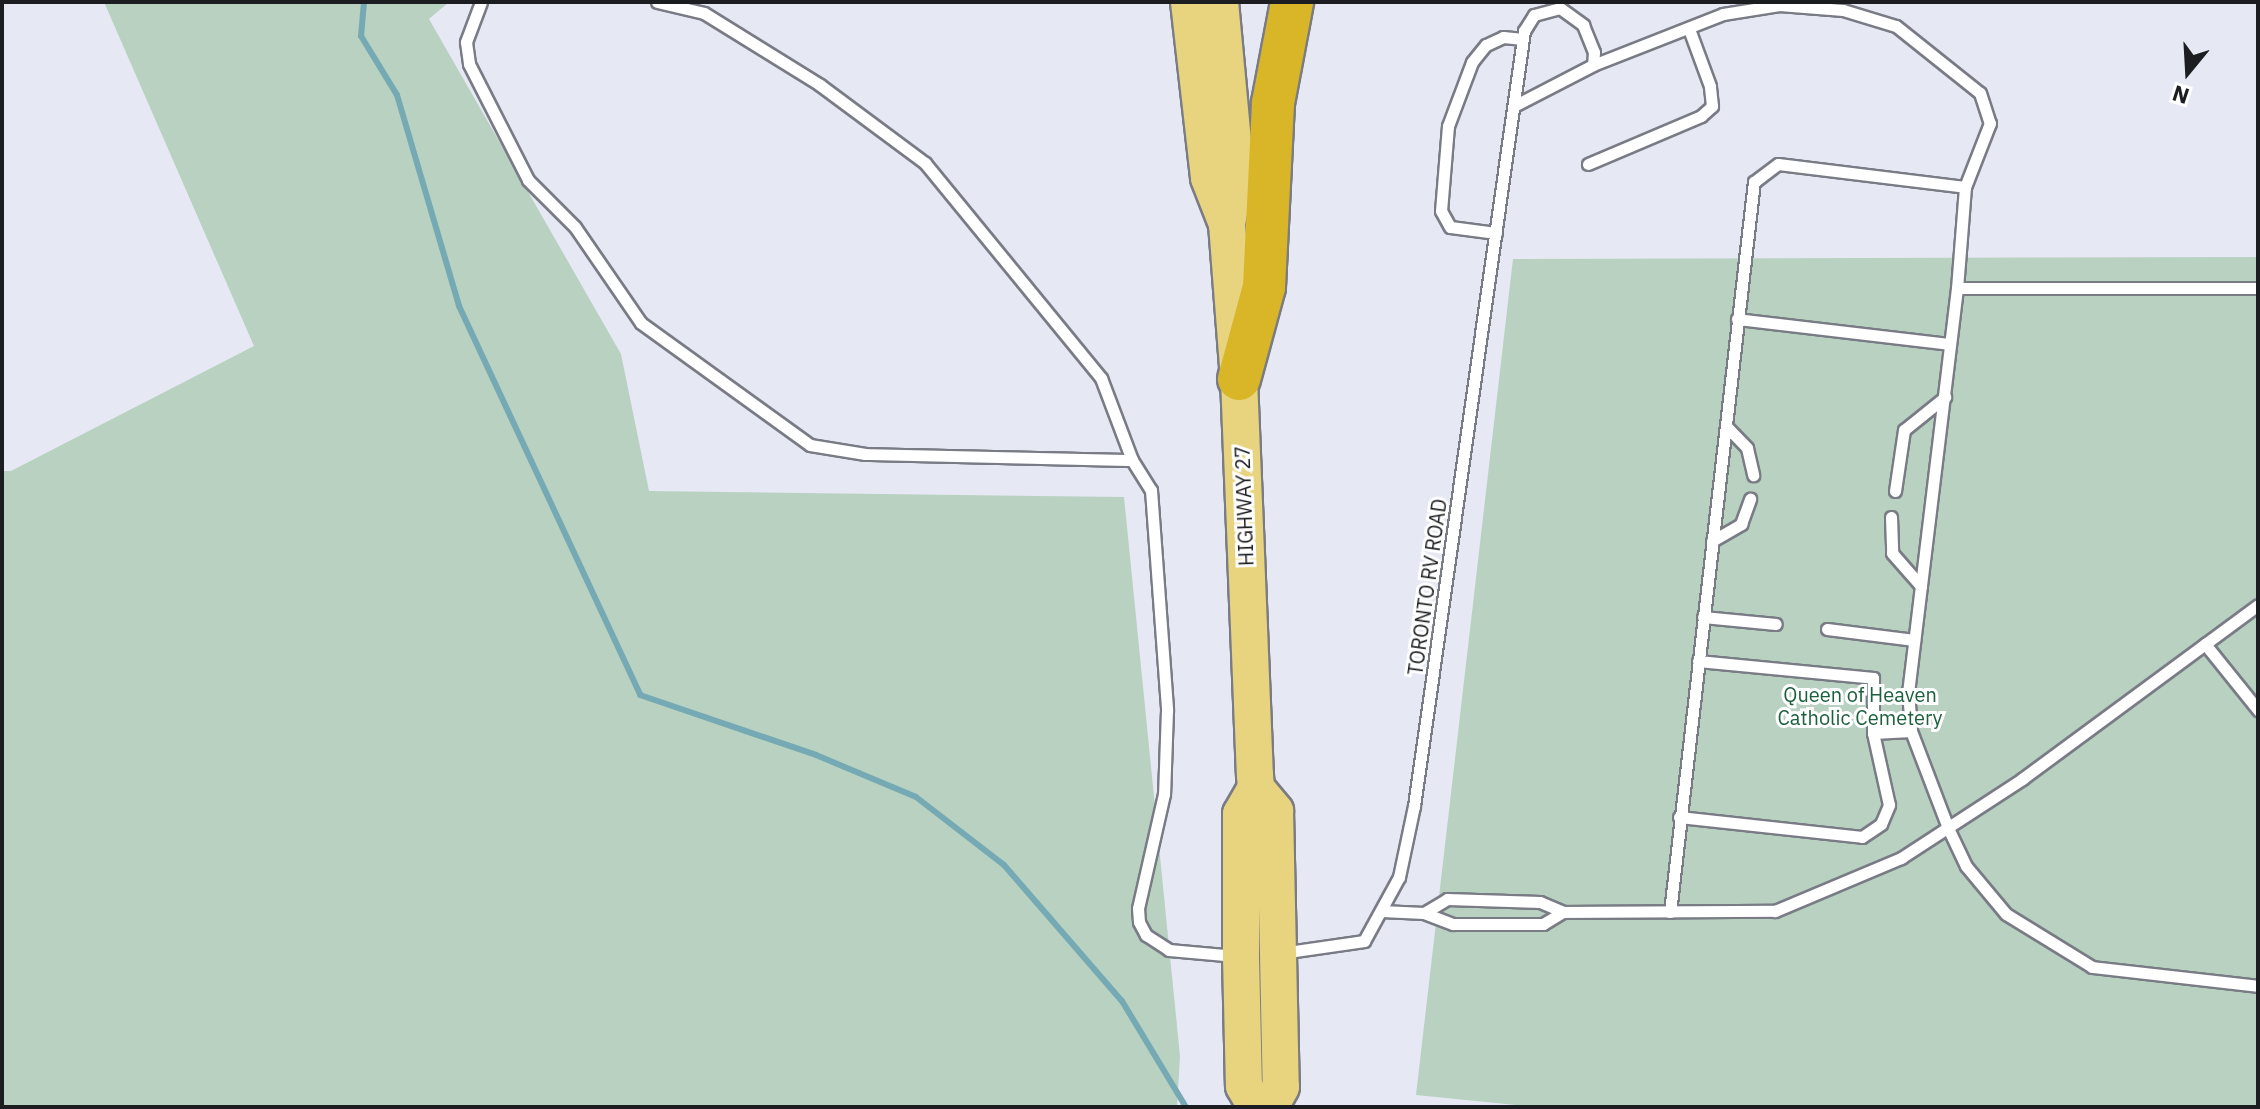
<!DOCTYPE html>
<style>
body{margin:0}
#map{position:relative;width:2260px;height:1109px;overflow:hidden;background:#e6e8f3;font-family:"IBM Plex Sans",sans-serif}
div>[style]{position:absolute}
.green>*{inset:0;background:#b8d1c1}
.stream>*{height:6px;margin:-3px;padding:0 3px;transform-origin:3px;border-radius:3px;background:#75aab4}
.roads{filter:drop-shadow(2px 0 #797b85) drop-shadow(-2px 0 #797b85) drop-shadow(0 2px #797b85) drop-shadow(0 -2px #797b85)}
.lane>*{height:11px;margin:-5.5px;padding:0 5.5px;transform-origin:5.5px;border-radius:5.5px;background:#fff}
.primary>*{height:36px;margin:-18px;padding:0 18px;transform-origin:18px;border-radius:18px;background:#e8d37e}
.highway>*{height:42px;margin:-21px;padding:0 21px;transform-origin:21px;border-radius:21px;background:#d8b628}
span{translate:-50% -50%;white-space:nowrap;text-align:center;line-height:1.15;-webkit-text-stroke:6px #fff;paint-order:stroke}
.street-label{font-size:20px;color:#1c1d21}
.park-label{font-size:20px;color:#1d603e}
.frame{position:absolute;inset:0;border:4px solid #1c1d21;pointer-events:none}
.north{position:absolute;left:2148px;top:32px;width:80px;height:80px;-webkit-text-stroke:6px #fff;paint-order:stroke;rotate:198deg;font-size:22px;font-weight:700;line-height:32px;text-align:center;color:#1c1d21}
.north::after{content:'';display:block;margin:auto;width:28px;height:36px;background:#1c1d21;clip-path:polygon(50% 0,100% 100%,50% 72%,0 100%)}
</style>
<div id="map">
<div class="green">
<div style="clip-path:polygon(104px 2px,449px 2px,429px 19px,621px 354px,649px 491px,1124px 497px,1180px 1056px,1177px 1107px,2px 1107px,2px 471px,11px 471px,254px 346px)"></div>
<div style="clip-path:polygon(2258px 257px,2258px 1107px,1536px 1107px,1416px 1095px,1513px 259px)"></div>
</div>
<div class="stream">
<div style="left:364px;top:2px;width:34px;rotate:95deg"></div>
<div style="left:361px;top:36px;width:69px;rotate:58.6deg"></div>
<div style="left:397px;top:95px;width:220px;rotate:73.6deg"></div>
<div style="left:459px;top:306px;width:429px;rotate:65deg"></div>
<div style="left:640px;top:695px;width:186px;rotate:18.8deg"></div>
<div style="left:816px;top:755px;width:108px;rotate:22.8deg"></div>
<div style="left:916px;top:797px;width:111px;rotate:37.7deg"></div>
<div style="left:1004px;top:865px;width:180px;rotate:49.1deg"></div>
<div style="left:1122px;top:1001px;width:124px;rotate:58.9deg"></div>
</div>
<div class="roads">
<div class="lane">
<div style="left:481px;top:2px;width:43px;rotate:110.6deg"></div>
<div style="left:466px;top:42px;width:22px;rotate:82deg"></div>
<div style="left:469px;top:64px;width:130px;rotate:63deg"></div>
<div style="left:528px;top:180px;width:66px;rotate:45deg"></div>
<div style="left:575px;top:227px;width:116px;rotate:55.5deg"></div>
<div style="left:641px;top:323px;width:208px;rotate:35.8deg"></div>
<div style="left:810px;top:445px;width:56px;rotate:9.3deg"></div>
<div style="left:865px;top:454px;width:267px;rotate:1.3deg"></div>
<div style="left:657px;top:2px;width:48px;rotate:13.2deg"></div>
<div style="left:704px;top:13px;width:137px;rotate:31.8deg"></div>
<div style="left:820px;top:85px;width:131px;rotate:36.6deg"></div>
<div style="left:925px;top:163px;width:278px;rotate:50.7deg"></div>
<div style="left:1101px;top:378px;width:88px;rotate:69.3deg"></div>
<div style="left:1132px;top:460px;width:36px;rotate:58deg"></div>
<div style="left:1151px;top:490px;width:221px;rotate:85.8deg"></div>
<div style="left:1167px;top:710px;width:84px;rotate:92deg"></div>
<div style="left:1164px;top:794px;width:117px;rotate:102.8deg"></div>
<div style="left:1138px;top:908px;width:14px;rotate:86deg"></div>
<div style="left:1139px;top:922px;width:15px;rotate:62deg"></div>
<div style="left:1146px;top:935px;width:27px;rotate:33deg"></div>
<div style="left:1169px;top:950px;width:67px;rotate:5.1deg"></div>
<div style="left:1593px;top:65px;width:140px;rotate:-21.4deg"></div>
<div style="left:1723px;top:14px;width:57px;rotate:-9.1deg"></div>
<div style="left:1779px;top:5px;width:64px;rotate:4.5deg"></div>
<div style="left:1843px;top:10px;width:55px;rotate:16.8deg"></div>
<div style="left:1896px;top:26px;width:107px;rotate:38.6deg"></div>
<div style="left:1980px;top:93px;width:32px;rotate:72deg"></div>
<div style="left:1990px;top:123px;width:69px;rotate:111.3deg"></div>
<div style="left:1965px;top:187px;width:101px;rotate:94.5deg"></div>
<div style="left:1957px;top:288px;width:301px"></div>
<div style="left:1588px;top:164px;width:123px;rotate:-23deg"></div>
<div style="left:1701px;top:116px;width:15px;rotate:-42deg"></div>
<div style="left:1712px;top:106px;width:20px;rotate:-96deg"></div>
<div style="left:1710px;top:86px;width:61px;rotate:-110.2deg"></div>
<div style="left:1496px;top:233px;width:46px;rotate:-172.6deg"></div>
<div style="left:1450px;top:227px;width:18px;rotate:-119deg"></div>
<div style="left:1441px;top:211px;width:85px;rotate:-85.3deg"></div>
<div style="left:1448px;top:126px;width:68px;rotate:-69.4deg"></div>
<div style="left:1472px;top:62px;width:22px;rotate:-51deg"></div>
<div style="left:1486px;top:45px;width:19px;rotate:-25deg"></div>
<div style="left:1503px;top:37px;width:20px;rotate:6deg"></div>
<div style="left:1957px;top:288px;width:405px;rotate:96.9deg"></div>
<div style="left:1908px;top:690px;width:41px;rotate:85.8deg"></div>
<div style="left:1911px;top:731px;width:104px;rotate:69.1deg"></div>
<div style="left:1948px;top:828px;width:42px;rotate:64.7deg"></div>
<div style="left:1966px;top:866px;width:62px;rotate:50.2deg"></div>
<div style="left:2006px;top:914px;width:101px;rotate:31.6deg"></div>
<div style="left:2092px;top:967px;width:167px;rotate:6.5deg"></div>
<div style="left:1737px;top:319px;width:214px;rotate:6.7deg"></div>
<div style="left:1727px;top:427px;width:29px;rotate:46deg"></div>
<div style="left:1747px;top:448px;width:28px;rotate:77deg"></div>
<div style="left:1895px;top:491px;width:62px;rotate:-81.6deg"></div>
<div style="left:1904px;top:430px;width:53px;rotate:-38.8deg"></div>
<div style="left:1891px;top:517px;width:36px;rotate:88deg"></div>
<div style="left:1892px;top:553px;width:44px;rotate:48.7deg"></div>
<div style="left:1712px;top:541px;width:34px;rotate:-30deg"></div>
<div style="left:1741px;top:524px;width:27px;rotate:-70deg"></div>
<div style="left:1703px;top:617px;width:73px;rotate:5.5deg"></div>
<div style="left:1827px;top:629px;width:88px;rotate:7.2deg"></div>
<div style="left:2205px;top:644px;width:85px;rotate:51.2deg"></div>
<div style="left:1698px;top:661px;width:176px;rotate:5.5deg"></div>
<div style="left:1873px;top:678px;width:55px;rotate:90deg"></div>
<div style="left:1679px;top:817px;width:184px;rotate:6.2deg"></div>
<div style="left:1862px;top:837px;width:23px;rotate:-34deg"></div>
<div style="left:1881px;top:824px;width:21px;rotate:-67deg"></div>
<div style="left:1889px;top:805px;width:74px;rotate:-102.5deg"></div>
<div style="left:1873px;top:733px;width:38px;rotate:-3deg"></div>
<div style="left:1381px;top:911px;width:43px;rotate:2.7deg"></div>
<div style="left:1424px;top:913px;width:31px;rotate:21deg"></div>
<div style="left:1453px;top:924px;width:90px"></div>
<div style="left:1543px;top:924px;width:23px;rotate:-31deg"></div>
<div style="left:1670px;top:912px;width:735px;rotate:-83.44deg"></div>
<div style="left:1754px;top:182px;width:30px;rotate:-37deg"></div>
<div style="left:1778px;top:164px;width:188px;rotate:7deg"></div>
<div style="left:1424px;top:913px;width:27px;rotate:-31deg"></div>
<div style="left:1447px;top:899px;width:93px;rotate:1.8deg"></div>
<div style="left:1540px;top:902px;width:25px;rotate:23deg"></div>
<div style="left:1563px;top:912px;width:212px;rotate:-0.3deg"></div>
<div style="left:1775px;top:911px;width:137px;rotate:-22.8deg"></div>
<div style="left:1901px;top:858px;width:145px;rotate:-33.1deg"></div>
<div style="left:2022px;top:779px;width:293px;rotate:-36.4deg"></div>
<div style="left:1281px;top:953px;width:84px;rotate:-8.2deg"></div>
<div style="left:1364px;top:941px;width:73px;rotate:-61.3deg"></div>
<div style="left:1399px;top:877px;width:73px;rotate:-78.1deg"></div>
<div style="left:1414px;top:806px;width:783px;rotate:-81.92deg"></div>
<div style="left:1524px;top:31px;width:19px;rotate:-58deg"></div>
<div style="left:1534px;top:15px;width:27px;rotate:-15deg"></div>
<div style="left:1560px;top:8px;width:29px;rotate:36deg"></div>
<div style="left:1583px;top:25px;width:29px;rotate:68deg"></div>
<div style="left:1594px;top:52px;width:13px;rotate:94deg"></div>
<div style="left:1593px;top:65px;width:89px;rotate:152.6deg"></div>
</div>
<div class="primary">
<div style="left:1189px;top:2px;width:177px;rotate:83.5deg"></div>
<div style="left:1209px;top:178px;width:49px;rotate:68.6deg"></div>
<div style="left:1220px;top:2px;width:173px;rotate:84.7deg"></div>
<div style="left:1236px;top:174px;width:51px;rotate:100.2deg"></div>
<div style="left:1227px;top:224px;width:155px;rotate:85.6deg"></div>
<div style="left:1239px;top:379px;width:396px;rotate:87.7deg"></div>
<div style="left:1255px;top:775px;width:13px;rotate:86deg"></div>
<div style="left:1256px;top:788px;width:30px;rotate:50deg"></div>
<div style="left:1275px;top:811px;width:276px;rotate:88.8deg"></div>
<div style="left:1281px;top:1087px;width:23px;rotate:119deg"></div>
<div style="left:1256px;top:788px;width:30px;rotate:120deg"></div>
<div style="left:1241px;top:814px;width:143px;rotate:90deg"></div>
<div style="left:1241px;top:957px;width:129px;rotate:88.7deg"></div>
<div style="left:1244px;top:1086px;width:24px;rotate:60deg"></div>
</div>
<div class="highway">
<div style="left:1239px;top:379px;width:95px;rotate:-74.8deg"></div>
<div style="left:1264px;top:287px;width:184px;rotate:-87.2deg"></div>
<div style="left:1273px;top:103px;width:103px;rotate:-79.3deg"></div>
</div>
</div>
<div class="street-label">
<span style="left:1244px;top:506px;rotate:-92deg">HIGHWAY 27</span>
<span style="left:1427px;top:587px;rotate:-82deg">TORONTO RV ROAD</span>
</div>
<div class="park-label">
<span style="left:1860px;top:706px">Queen of Heaven<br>Catholic Cemetery</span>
</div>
<div class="frame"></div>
<div class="north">N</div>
</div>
